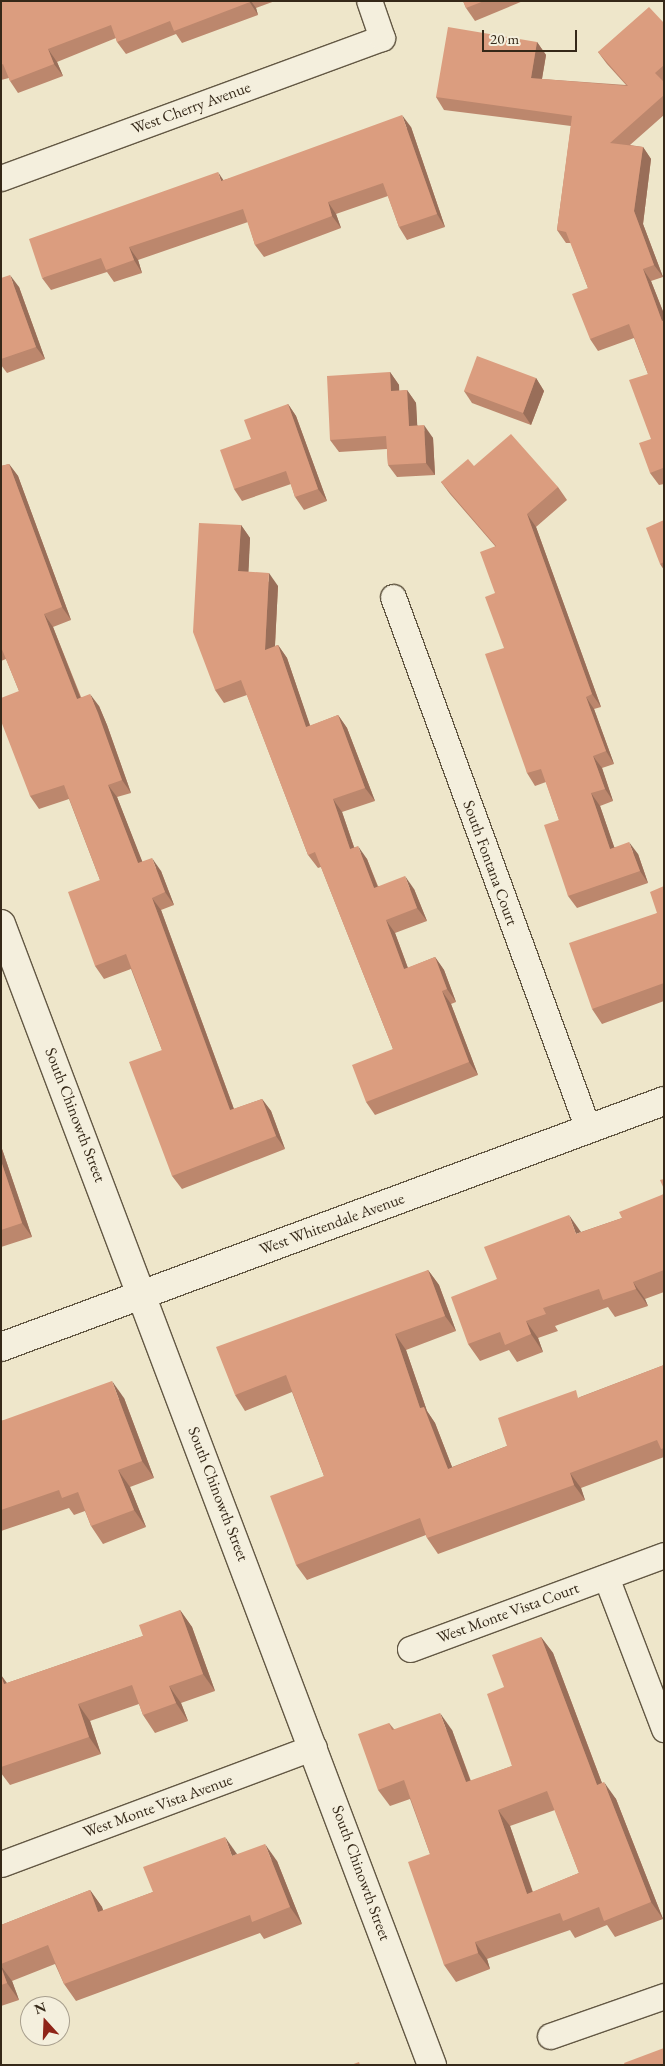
<!DOCTYPE html>
<style>
body{margin:0}
#map{position:relative;width:665px;height:2066px;overflow:hidden;background:#eee6ca;font-family:"EB Garamond",serif}
div>[style]{position:absolute}
.roads{filter:drop-shadow(1px 0 #635844) drop-shadow(-1px 0 #635844) drop-shadow(0 1px #635844) drop-shadow(0 -1px #635844)}
.street>*{height:25px;margin:-12.5px;padding:0 12.5px;transform-origin:12.5px;border-radius:12.5px;background:#f4efdd}
.secondary>*{height:28px;margin:-14px;padding:0 14px;transform-origin:14px;border-radius:14px;background:#f4efdd}
.wall>*{inset:0;background:#bc876d}
.shaded-wall>*{inset:0;background:#996e59}
.building>*{inset:0;background:#db9d7f}
span{translate:-50% -50%;white-space:nowrap;text-align:center;line-height:1.15;-webkit-text-stroke:4.5px #f4efdd;paint-order:stroke}
.street-label{font-size:16px;color:#352818}
.frame{position:absolute;inset:0;border:2px solid #352818;pointer-events:none}
.north{position:absolute;left:20px;top:1996px;width:50px;height:50px;box-sizing:border-box;background:#f4efdd;border:1px solid #a89f8e;border-radius:50%;rotate:340deg;font-size:14px;font-weight:700;line-height:20px;text-align:center;color:#352818}
.north::after{content:'';display:block;margin:auto;width:18px;height:22px;background:#8f2418;clip-path:polygon(50% 0,100% 100%,50% 72%,0 100%)}
.scale{position:absolute;left:482px;top:30px;width:95px;height:22px;box-sizing:border-box;border:2px solid #352818;border-top:0;padding-left:6px;font-size:15px;line-height:18px;white-space:nowrap;color:#352818;-webkit-text-stroke:4px #f4efdd;paint-order:stroke}
</style>
<div id="map">
<div class="roads">
<div class="street">
<div style="left:1px;top:178px;width:406px;rotate:-20.2deg"></div>
<div style="left:382px;top:38px;width:39px;rotate:-109deg"></div>
<div style="left:393px;top:597px;width:567px;rotate:69.87deg"></div>
<div style="left:606px;top:1577px;width:163px;rotate:69.1deg"></div>
<div style="left:410px;top:1649px;width:271px;rotate:-20.3deg"></div>
<div style="left:1px;top:1864px;width:334px;rotate:-20.5deg"></div>
<div style="left:550px;top:2036px;width:121px;rotate:-19.3deg"></div>
</div>
<div class="secondary">
<div style="left:1px;top:924px;width:1220px;rotate:69.31deg"></div>
<div style="left:1px;top:1347px;width:707px;rotate:-20.36deg"></div>
</div>
</div>
<div class="wall">
<div style="clip-path:polygon(1px 1px,275px 1px,256px 8px,258px 15px,182px 43px,176px 34px,126px 54px,117px 42px,116px 38px,57px 62px,63px 76px,18px 93px,10px 81px,9px 78px,1px 80px)"></div>
<div style="clip-path:polygon(463px 1px,523px 1px,475px 21px,466px 8px)"></div>
<div style="clip-path:polygon(664px 23px,664px 115px,630px 145px,643px 147px,651px 159px,643px 224px,663px 277px,651px 281px,664px 314px,664px 484px,659px 485px,650px 473px,651px 439px,648px 374px,634px 338px,598px 351px,590px 339px,588px 288px,571px 243px,566px 243px,557px 230px,571px 126px,444px 110px,436px 97px,537px 42px,546px 55px,542px 79px,626px 85px,607px 64px,598px 52px)"></div>
<div style="clip-path:polygon(411px 127px,445px 227px,407px 240px,399px 227px,388px 196px,336px 214px,341px 228px,264px 257px,255px 245px,248px 222px,138px 260px,142px 273px,114px 282px,107px 272px,51px 290px,42px 278px,224px 180px)"></div>
<div style="clip-path:polygon(1px 278px,19px 287px,45px 359px,7px 373px,1px 365px)"></div>
<div style="clip-path:polygon(390px 372px,399px 385px,399px 391px,407px 390px,416px 403px,417px 425px,433px 438px,435px 475px,397px 477px,388px 465px,387px 449px,339px 452px,330px 440px)"></div>
<div style="clip-path:polygon(536px 378px,544px 391px,531px 425px,472px 403px,464px 391px)"></div>
<div style="clip-path:polygon(288px 404px,296px 416px,327px 501px,304px 510px,295px 497px,291px 484px,242px 501px,234px 489px,251px 439px)"></div>
<div style="clip-path:polygon(9px 464px,18px 476px,71px 620px,53px 627px,81px 697px,99px 706px,107px 725px,131px 793px,117px 797px,142px 862px,161px 871px,174px 905px,161px 910px,234px 1109px,262px 1099px,271px 1111px,285px 1149px,182px 1189px,172px 1176px,162px 1050px,131px 969px,104px 979px,95px 966px,100px 880px,69px 799px,39px 809px,30px 796px,19px 691px,6px 659px,1px 661px,1px 466px)"></div>
<div style="clip-path:polygon(474px 466px,558px 487px,567px 500px,536px 527px,601px 707px,594px 709px,614px 764px,602px 768px,613px 801px,600px 806px,614px 847px,638px 854px,648px 883px,577px 908px,568px 896px,559px 820px,546px 782px,535px 786px,527px 773px,495px 593px,495px 546px,450px 494px,441px 482px)"></div>
<div style="clip-path:polygon(664px 520px,664px 570px,660px 564px)"></div>
<div style="clip-path:polygon(241px 525px,250px 538px,248px 572px,278px 586px,275px 646px,278px 645px,287px 658px,310px 726px,338px 715px,347px 728px,375px 801px,342px 812px,354px 847px,367px 859px,378px 886px,414px 889px,427px 921px,395px 933px,408px 968px,435px 957px,444px 970px,456px 1002px,451px 1004px,478px 1075px,375px 1115px,366px 1102px,393px 1049px,321px 867px,318px 868px,308px 855px,247px 695px,224px 703px,215px 690px)"></div>
<div style="clip-path:polygon(664px 886px,664px 1001px,602px 1024px,592px 1009px,657px 913px)"></div>
<div style="clip-path:polygon(1px 1146px,32px 1237px,1px 1247px)"></div>
<div style="clip-path:polygon(664px 1194px,664px 1292px,645px 1299px,648px 1306px,615px 1317px,608px 1307px,555px 1326px,558px 1331px,538px 1338px,543px 1352px,517px 1362px,509px 1350px,480px 1361px,468px 1344px,497px 1279px,581px 1232px,622px 1218px)"></div>
<div style="clip-path:polygon(428px 1270px,439px 1285px,456px 1331px,406px 1350px,427px 1411px,435px 1423px,452px 1467px,507px 1446px,580px 1397px,664px 1365px,664px 1457px,581px 1488px,585px 1500px,438px 1554px,427px 1538px,426px 1535px,307px 1580px,296px 1565px,324px 1476px,292px 1392px,245px 1411px,235px 1395px)"></div>
<div style="clip-path:polygon(124px 1398px,154px 1478px,130px 1487px,146px 1527px,103px 1544px,91px 1526px,85px 1511px,74px 1515px,69px 1508px,1px 1531px,1px 1421px)"></div>
<div style="clip-path:polygon(180px 1610px,192px 1627px,215px 1691px,181px 1703px,188px 1721px,155px 1733px,143px 1715px,139px 1704px,90px 1721px,101px 1754px,10px 1785px,1px 1773px,1px 1675px,7px 1683px,143px 1636px)"></div>
<div style="clip-path:polygon(evenodd,541px 1637px,553px 1653px,602px 1783px,616px 1799px,663px 1919px,615px 1937px,607px 1925px,575px 1938px,570px 1930px,487px 1959px,490px 1969px,456px 1982px,444px 1965px,430px 1854px,410px 1799px,390px 1806px,378px 1790px,389px 1723px,394px 1729px,452px 1730px,471px 1781px,512px 1766px,504px 1687px,541px 1637px,555px 1810px,579px 1873px,533px 1892px,510px 1826px,555px 1810px)"></div>
<div style="clip-path:polygon(237px 1854px,277px 1861px,302px 1924px,264px 1939px,260px 1933px,76px 2001px,64px 1984px,55px 1964px,12px 1981px,19px 2000px,1px 2006px,1px 1925px,90px 1890px,102px 1907px,103px 1911px,153px 1892px)"></div>
</div>
<div class="shaded-wall">
<div style="clip-path:polygon(249px 1px,251px 1px,256px 8px,258px 15px)"></div>
<div style="clip-path:polygon(537px 42px,546px 55px,540px 90px,531px 78px)"></div>
<div style="clip-path:polygon(48px 49px,57px 62px,63px 76px,54px 64px)"></div>
<div style="clip-path:polygon(402px 115px,411px 127px,445px 227px,437px 214px)"></div>
<div style="clip-path:polygon(643px 147px,651px 159px,643px 224px,663px 277px,654px 265px,634px 211px)"></div>
<div style="clip-path:polygon(218px 172px,226px 184px,221px 181px)"></div>
<div style="clip-path:polygon(328px 202px,336px 214px,341px 228px,332px 216px)"></div>
<div style="clip-path:polygon(129px 247px,138px 260px,142px 273px,134px 260px)"></div>
<div style="clip-path:polygon(643px 269px,651px 281px,664px 314px,664px 323px,662px 321px)"></div>
<div style="clip-path:polygon(10px 275px,19px 287px,45px 359px,36px 347px)"></div>
<div style="clip-path:polygon(390px 372px,399px 385px,400px 404px,391px 391px)"></div>
<div style="clip-path:polygon(536px 378px,544px 391px,531px 425px,523px 413px)"></div>
<div style="clip-path:polygon(407px 390px,416px 403px,418px 438px,409px 426px)"></div>
<div style="clip-path:polygon(288px 404px,296px 416px,327px 501px,318px 489px)"></div>
<div style="clip-path:polygon(424px 425px,433px 438px,435px 475px,426px 463px)"></div>
<div style="clip-path:polygon(9px 464px,18px 476px,71px 620px,62px 607px)"></div>
<div style="clip-path:polygon(527px 514px,536px 527px,601px 707px,592px 694px)"></div>
<div style="clip-path:polygon(241px 525px,250px 538px,248px 584px,238px 571px)"></div>
<div style="clip-path:polygon(269px 573px,278px 586px,274px 663px,265px 650px)"></div>
<div style="clip-path:polygon(44px 614px,53px 627px,86px 712px,77px 699px)"></div>
<div style="clip-path:polygon(278px 645px,287px 658px,315px 740px,306px 727px)"></div>
<div style="clip-path:polygon(90px 694px,99px 706px,107px 725px,131px 793px,122px 780px)"></div>
<div style="clip-path:polygon(586px 697px,594px 709px,614px 764px,606px 751px)"></div>
<div style="clip-path:polygon(338px 715px,347px 728px,375px 801px,365px 788px)"></div>
<div style="clip-path:polygon(593px 756px,602px 768px,613px 801px,605px 789px)"></div>
<div style="clip-path:polygon(108px 785px,117px 797px,148px 876px,138px 863px)"></div>
<div style="clip-path:polygon(591px 793px,600px 806px,619px 861px,610px 849px)"></div>
<div style="clip-path:polygon(333px 799px,342px 812px,359px 862px,350px 849px)"></div>
<div style="clip-path:polygon(629px 842px,638px 854px,648px 883px,640px 871px)"></div>
<div style="clip-path:polygon(358px 846px,367px 859px,383px 901px,374px 888px)"></div>
<div style="clip-path:polygon(152px 858px,161px 871px,174px 905px,165px 892px)"></div>
<div style="clip-path:polygon(405px 876px,414px 889px,427px 921px,417px 908px)"></div>
<div style="clip-path:polygon(152px 898px,161px 910px,239px 1123px,230px 1110px)"></div>
<div style="clip-path:polygon(386px 920px,395px 933px,413px 982px,404px 969px)"></div>
<div style="clip-path:polygon(435px 957px,444px 970px,456px 1002px,447px 989px)"></div>
<div style="clip-path:polygon(442px 991px,451px 1004px,478px 1075px,469px 1062px)"></div>
<div style="clip-path:polygon(262px 1099px,271px 1111px,285px 1149px,276px 1136px)"></div>
<div style="clip-path:polygon(1px 1146px,32px 1237px,22px 1223px,1px 1161px)"></div>
<div style="clip-path:polygon(569px 1215px,581px 1232px,576px 1234px)"></div>
<div style="clip-path:polygon(428px 1270px,439px 1285px,456px 1331px,445px 1316px)"></div>
<div style="clip-path:polygon(633px 1282px,645px 1299px,648px 1306px,636px 1289px)"></div>
<div style="clip-path:polygon(526px 1321px,538px 1338px,543px 1352px,531px 1334px)"></div>
<div style="clip-path:polygon(395px 1334px,406px 1350px,427px 1411px,435px 1423px,459px 1485px,448px 1469px,420px 1408px)"></div>
<div style="clip-path:polygon(112px 1381px,124px 1398px,154px 1478px,142px 1461px)"></div>
<div style="clip-path:polygon(118px 1470px,130px 1487px,146px 1527px,134px 1510px)"></div>
<div style="clip-path:polygon(570px 1473px,581px 1488px,585px 1500px,574px 1485px)"></div>
<div style="clip-path:polygon(180px 1610px,192px 1627px,215px 1691px,203px 1674px)"></div>
<div style="clip-path:polygon(541px 1637px,553px 1653px,609px 1802px,597px 1785px)"></div>
<div style="clip-path:polygon(1px 1675px,12px 1691px,4px 1684px)"></div>
<div style="clip-path:polygon(169px 1686px,181px 1703px,188px 1721px,176px 1703px)"></div>
<div style="clip-path:polygon(78px 1704px,90px 1721px,101px 1754px,89px 1737px)"></div>
<div style="clip-path:polygon(440px 1713px,452px 1730px,477px 1799px,466px 1782px)"></div>
<div style="clip-path:polygon(604px 1782px,616px 1799px,663px 1919px,651px 1902px)"></div>
<div style="clip-path:polygon(498px 1810px,510px 1826px,539px 1911px,527px 1894px)"></div>
<div style="clip-path:polygon(225px 1837px,237px 1854px,232px 1856px)"></div>
<div style="clip-path:polygon(265px 1844px,277px 1861px,302px 1924px,290px 1907px)"></div>
<div style="clip-path:polygon(90px 1890px,102px 1907px,110px 1930px,98px 1912px)"></div>
<div style="clip-path:polygon(475px 1942px,487px 1959px,490px 1969px,478px 1953px)"></div>
<div style="clip-path:polygon(1px 1966px,12px 1981px,19px 2000px,7px 1983px)"></div>
</div>
<div class="building">
<div style="clip-path:polygon(1px 1px,249px 1px,250px 2px,174px 31px,170px 21px,117px 42px,111px 25px,48px 49px,54px 64px,10px 81px,3px 64px,1px 65px)"></div>
<div style="clip-path:polygon(463px 1px,484px 1px,466px 8px)"></div>
<div style="clip-path:polygon(649px 7px,664px 23px,664px 65px,655px 73px,664px 82px,664px 95px,610px 143px,643px 147px,634px 211px,654px 265px,643px 269px,662px 321px,664px 320px,664px 470px,663px 468px,650px 473px,639px 443px,651px 439px,629px 380px,648px 374px,629px 324px,590px 339px,572px 294px,588px 288px,566px 232px,557px 230px,572px 116px,436px 97px,448px 27px,537px 42px,531px 78px,628px 86px,598px 52px)"></div>
<div style="clip-path:polygon(402px 115px,437px 214px,399px 227px,383px 183px,328px 202px,332px 216px,255px 245px,243px 209px,129px 247px,134px 260px,106px 270px,101px 258px,42px 278px,29px 239px,218px 172px,221px 181px)"></div>
<div style="clip-path:polygon(10px 275px,36px 347px,1px 359px,1px 278px)"></div>
<div style="clip-path:polygon(477px 356px,536px 378px,523px 413px,464px 391px)"></div>
<div style="clip-path:polygon(390px 372px,391px 391px,407px 390px,409px 426px,424px 425px,426px 463px,388px 465px,386px 436px,330px 440px,327px 376px)"></div>
<div style="clip-path:polygon(288px 404px,318px 489px,295px 497px,286px 471px,234px 489px,220px 450px,251px 439px,244px 420px)"></div>
<div style="clip-path:polygon(511px 434px,558px 487px,527px 514px,592px 694px,586px 697px,606px 751px,593px 756px,605px 789px,591px 793px,610px 849px,629px 842px,640px 871px,568px 896px,544px 825px,559px 820px,541px 769px,527px 773px,485px 654px,504px 648px,485px 597px,495px 593px,480px 552px,496px 546px,441px 482px,468px 459px,474px 466px)"></div>
<div style="clip-path:polygon(9px 464px,62px 607px,44px 614px,77px 699px,90px 694px,98px 713px,122px 780px,108px 785px,138px 863px,152px 858px,165px 892px,152px 898px,230px 1110px,262px 1099px,276px 1136px,172px 1176px,129px 1062px,162px 1050px,126px 954px,95px 966px,68px 892px,100px 880px,64px 785px,30px 796px,1px 721px,1px 698px,19px 691px,1px 647px,1px 466px)"></div>
<div style="clip-path:polygon(664px 520px,664px 562px,660px 564px,646px 528px)"></div>
<div style="clip-path:polygon(199px 523px,241px 525px,238px 571px,269px 573px,265px 650px,278px 645px,306px 727px,338px 715px,365px 788px,333px 799px,350px 849px,358px 846px,374px 888px,405px 876px,417px 908px,386px 920px,404px 969px,435px 957px,447px 989px,442px 991px,469px 1062px,366px 1102px,352px 1065px,393px 1049px,315px 852px,308px 855px,241px 680px,215px 690px,193px 632px)"></div>
<div style="clip-path:polygon(664px 886px,664px 983px,592px 1009px,569px 943px,657px 913px,650px 892px)"></div>
<div style="clip-path:polygon(1px 1161px,22px 1223px,1px 1230px)"></div>
<div style="clip-path:polygon(664px 1179px,664px 1189px,660px 1180px)"></div>
<div style="clip-path:polygon(664px 1194px,664px 1270px,633px 1282px,636px 1289px,603px 1300px,599px 1289px,543px 1308px,546px 1314px,526px 1321px,531px 1334px,505px 1345px,500px 1332px,468px 1344px,451px 1297px,497px 1279px,484px 1247px,569px 1215px,576px 1234px,622px 1218px,619px 1212px)"></div>
<div style="clip-path:polygon(428px 1270px,445px 1316px,395px 1334px,420px 1408px,424px 1407px,448px 1469px,507px 1446px,498px 1418px,576px 1390px,578px 1398px,664px 1365px,664px 1448px,661px 1449px,657px 1440px,570px 1473px,574px 1485px,427px 1538px,420px 1518px,296px 1565px,270px 1496px,324px 1476px,286px 1375px,235px 1395px,216px 1347px)"></div>
<div style="clip-path:polygon(112px 1381px,142px 1461px,118px 1470px,134px 1510px,91px 1526px,78px 1492px,62px 1498px,59px 1490px,1px 1510px,1px 1421px)"></div>
<div style="clip-path:polygon(180px 1610px,203px 1674px,169px 1686px,176px 1703px,143px 1715px,132px 1685px,78px 1704px,89px 1737px,1px 1767px,1px 1676px,4px 1684px,143px 1636px,139px 1625px)"></div>
<div style="clip-path:polygon(evenodd,541px 1637px,597px 1785px,604px 1782px,651px 1902px,604px 1921px,599px 1907px,563px 1921px,560px 1913px,475px 1942px,478px 1953px,444px 1965px,408px 1862px,430px 1854px,404px 1780px,378px 1790px,358px 1734px,389px 1723px,392px 1730px,440px 1713px,466px 1782px,512px 1766px,487px 1694px,504px 1687px,492px 1655px,541px 1637px,547px 1791px,579px 1873px,527px 1894px,498px 1810px,547px 1791px)"></div>
<div style="clip-path:polygon(225px 1837px,232px 1856px,265px 1844px,290px 1907px,252px 1922px,250px 1915px,64px 1984px,48px 1945px,1px 1964px,1px 1925px,90px 1890px,98px 1912px,153px 1892px,143px 1867px)"></div>
<div style="clip-path:polygon(1px 1967px,7px 1983px,1px 1985px)"></div>
<div style="clip-path:polygon(664px 2048px,664px 2065px,625px 2065px,624px 2063px)"></div>
<div style="clip-path:polygon(359px 2062px,360px 2065px,351px 2065px)"></div>
</div>
<div class="street-label">
<span style="left:191px;top:108px;rotate:-20deg">West Cherry Avenue</span>
<span style="left:490px;top:863px;rotate:70deg">South Fontana Court</span>
<span style="left:75px;top:1115px;rotate:69deg">South Chinowth Street</span>
<span style="left:332px;top:1224px;rotate:-20deg">West Whitendale Avenue</span>
<span style="left:218px;top:1494px;rotate:69deg">South Chinowth Street</span>
<span style="left:508px;top:1613px;rotate:-20deg">West Monte Vista Court</span>
<span style="left:158px;top:1806px;rotate:-20deg">West Monte Vista Avenue</span>
<span style="left:361px;top:1873px;rotate:70deg">South Chinowth Street</span>
</div>
<div class="frame"></div>
<div class="north">N</div>
<div class="scale">20 m</div>
</div>
